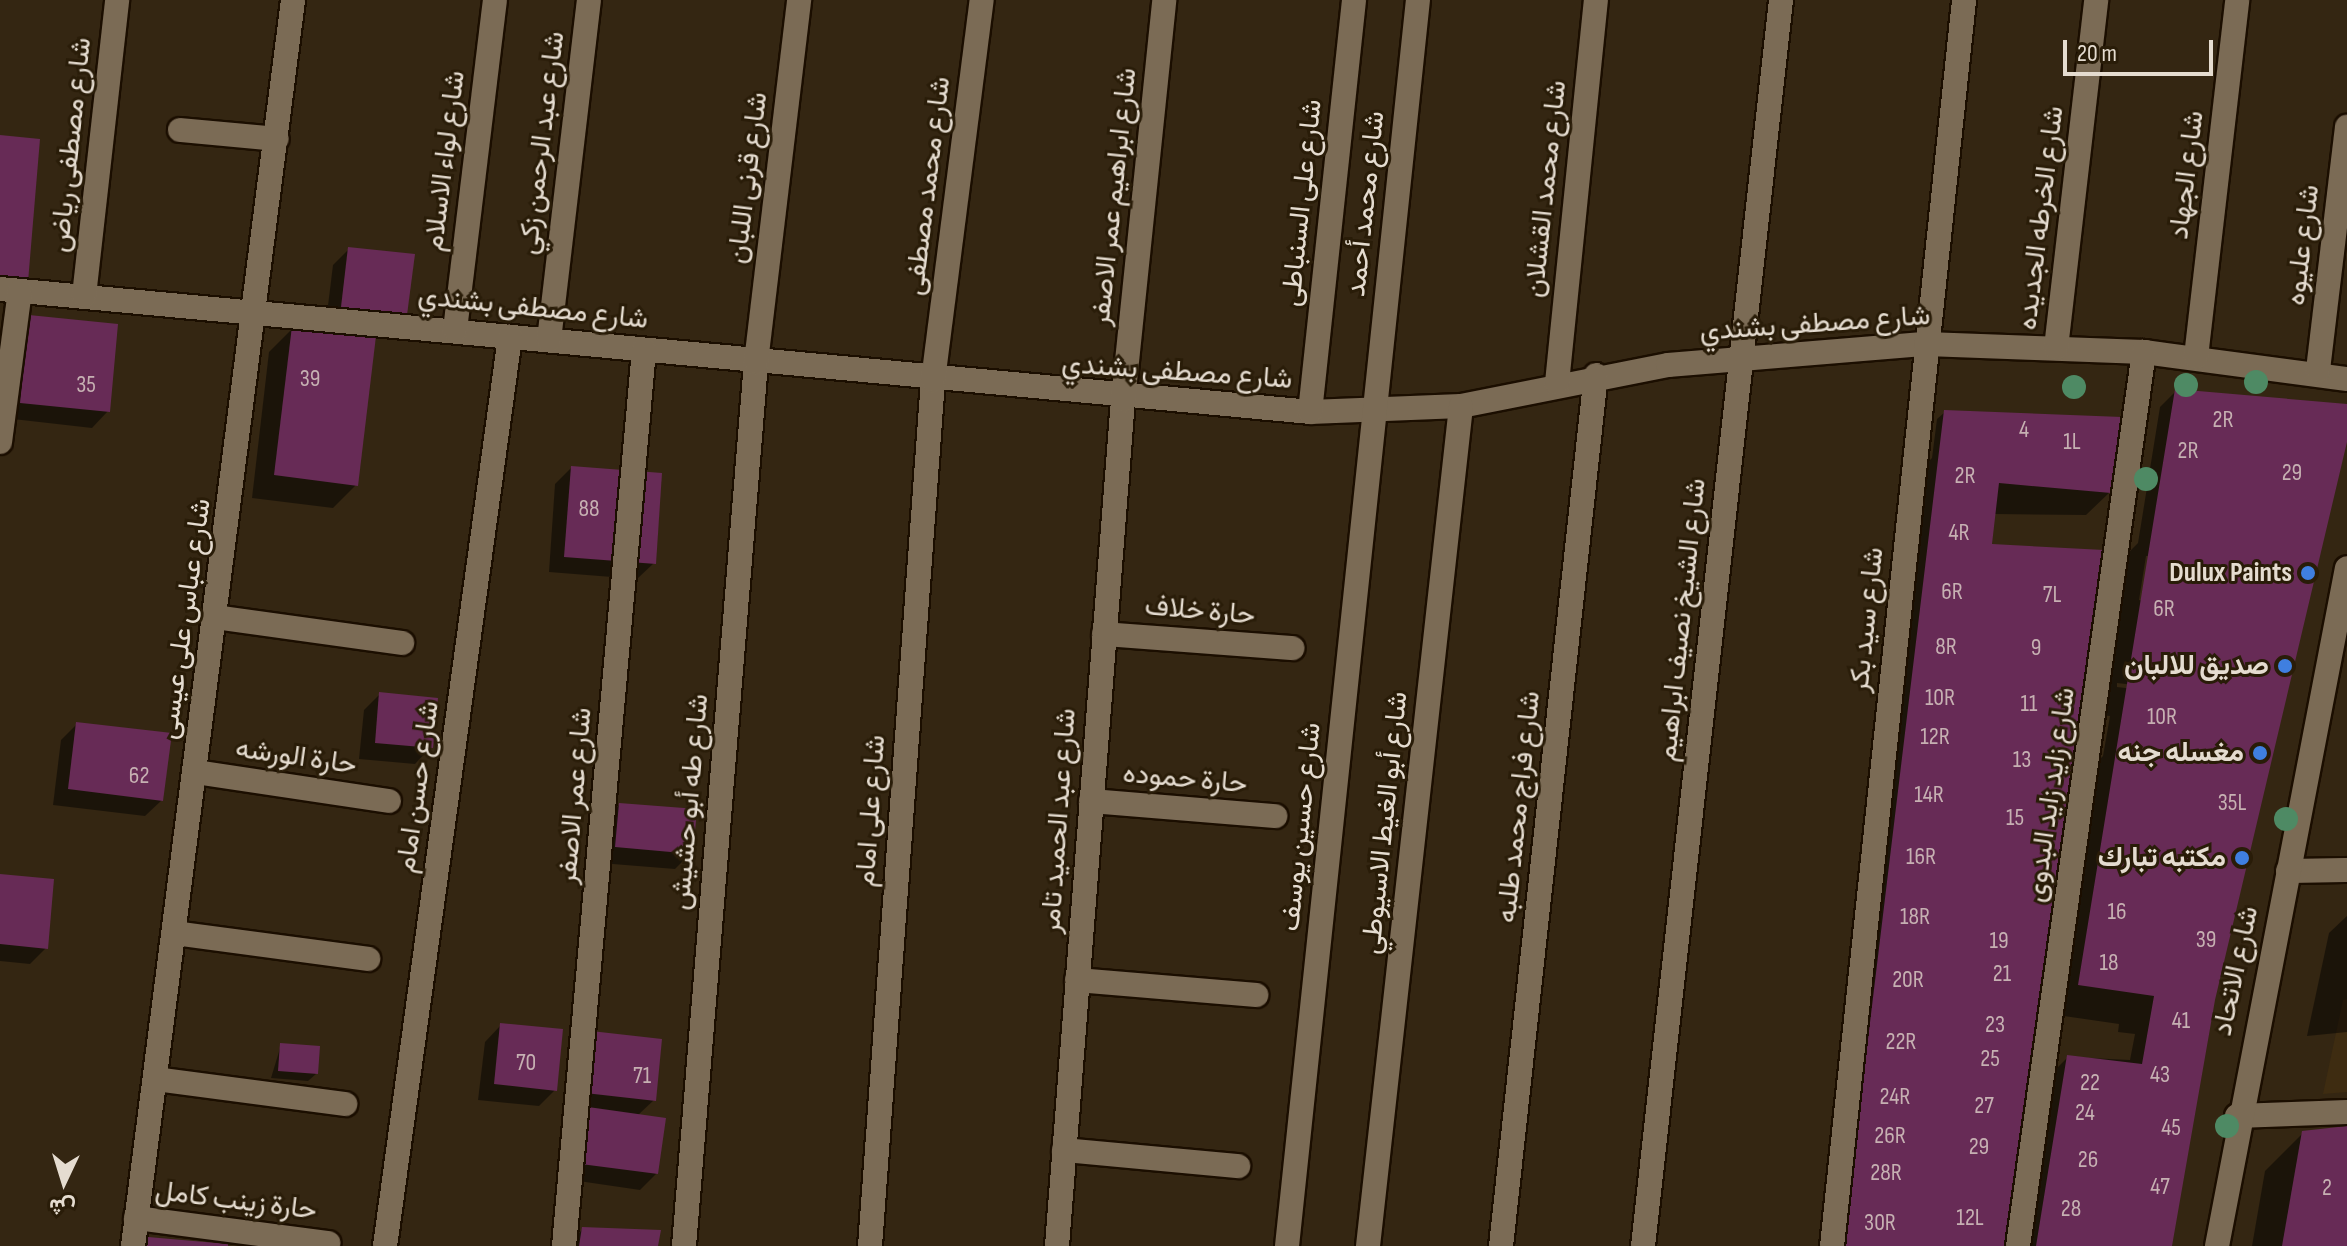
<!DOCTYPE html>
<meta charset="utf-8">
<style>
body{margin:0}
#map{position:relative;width:2347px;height:1246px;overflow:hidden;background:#342612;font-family:"Sofia Sans Condensed",Vazirmatn,sans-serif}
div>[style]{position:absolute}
.built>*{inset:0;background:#3e2c11}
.shadow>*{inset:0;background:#0007}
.building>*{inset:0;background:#672b56}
.roads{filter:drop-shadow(2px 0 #1b0e00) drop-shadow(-2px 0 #1b0e00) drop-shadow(0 2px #1b0e00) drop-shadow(0 -2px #1b0e00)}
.street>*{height:24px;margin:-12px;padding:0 12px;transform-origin:12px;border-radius:12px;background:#7b6b55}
.secondary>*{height:24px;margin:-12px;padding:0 12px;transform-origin:12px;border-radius:12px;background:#7b6b55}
.trees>*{width:24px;height:24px;margin:-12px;border-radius:50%;background:#4e8a64}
.dots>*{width:22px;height:22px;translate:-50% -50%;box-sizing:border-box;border:4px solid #291c08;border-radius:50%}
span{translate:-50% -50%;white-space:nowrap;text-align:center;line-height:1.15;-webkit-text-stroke:6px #291c08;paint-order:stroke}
.number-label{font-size:24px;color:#c6b0b2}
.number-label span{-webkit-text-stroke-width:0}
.street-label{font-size:28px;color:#e5dcd0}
.poi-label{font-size:28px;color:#e5dcd0;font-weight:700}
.right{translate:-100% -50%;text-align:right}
.north{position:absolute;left:24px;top:1142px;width:80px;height:80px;-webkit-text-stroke:6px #291c08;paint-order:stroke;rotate:184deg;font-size:22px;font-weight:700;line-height:32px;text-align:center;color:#e5dcd0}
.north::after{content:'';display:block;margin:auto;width:28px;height:36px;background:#e5dcd0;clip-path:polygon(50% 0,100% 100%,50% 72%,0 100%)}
.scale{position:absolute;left:2063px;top:40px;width:150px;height:36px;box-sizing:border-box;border:4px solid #e5dcd0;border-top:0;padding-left:10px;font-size:24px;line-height:28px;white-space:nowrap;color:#e5dcd0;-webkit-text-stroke:6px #291c08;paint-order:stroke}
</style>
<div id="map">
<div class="built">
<div style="clip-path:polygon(2347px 999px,2347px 1092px,2323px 1094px,2343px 1000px)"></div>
</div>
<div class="shadow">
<div style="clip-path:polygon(349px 249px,406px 314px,389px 330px,326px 322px,333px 265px)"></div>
<div style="clip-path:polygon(29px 317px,108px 411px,92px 428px,4px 418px,13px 334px)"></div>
<div style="clip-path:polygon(293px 328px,356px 485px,333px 508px,252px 498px,269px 352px)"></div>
<div style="clip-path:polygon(evenodd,2176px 391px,2347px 406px,2347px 433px,2213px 1002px,2170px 1246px,1831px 1246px,1924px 466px,1932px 458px,1937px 419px,1945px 412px,2110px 492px,2086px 515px,1994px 514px,1990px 549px,2044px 1081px,2068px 1057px,2130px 1060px,2135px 1034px,2118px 1032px,2119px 1024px,2050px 1014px,2082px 777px,2103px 756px,2110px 716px,2099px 715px,2125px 556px,2138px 543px,2160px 407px,2176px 391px,2146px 556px,2150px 556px,2143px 601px,2139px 600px,2146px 556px,2176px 391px,2117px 683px,2177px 690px,2177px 694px,2117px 687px,2117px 683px)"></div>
<div style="clip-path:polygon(571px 468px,654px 563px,637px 579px,549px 572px,555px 484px)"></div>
<div style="clip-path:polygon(380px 694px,431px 747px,415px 764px,359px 759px,364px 710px)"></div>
<div style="clip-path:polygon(77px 724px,162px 800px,145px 816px,53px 805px,61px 740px)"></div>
<div style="clip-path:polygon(619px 805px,691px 853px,675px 869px,600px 863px,603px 821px)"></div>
<div style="clip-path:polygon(0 876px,46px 948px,30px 964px,0 961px)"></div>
<div style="clip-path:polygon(2347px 916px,2347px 1032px,2307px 1036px,2329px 933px)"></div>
<div style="clip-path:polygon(501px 1025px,555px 1090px,539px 1106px,478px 1100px,485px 1042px)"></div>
<div style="clip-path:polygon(281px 1045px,316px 1074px,308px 1081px,271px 1078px)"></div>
<div style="clip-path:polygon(576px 1050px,654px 1100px,637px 1116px,656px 1174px,640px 1190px,558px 1178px)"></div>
<div style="clip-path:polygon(2347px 1128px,2347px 1246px,2252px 1246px,2265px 1171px,2303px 1133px)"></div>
<div style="clip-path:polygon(583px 1229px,656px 1246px,566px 1246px)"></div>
</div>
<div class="building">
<div style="clip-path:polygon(0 135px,40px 139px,28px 282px,0 280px)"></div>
<div style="clip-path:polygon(348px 247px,415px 254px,407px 315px,341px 307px)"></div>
<div style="clip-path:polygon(29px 315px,118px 324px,110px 412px,20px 403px)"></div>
<div style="clip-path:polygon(292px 326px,376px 336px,358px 486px,274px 475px)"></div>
<div style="clip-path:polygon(2175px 389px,2347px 404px,2347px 442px,2215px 1000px,2172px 1246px,2036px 1246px,2067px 1055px,2142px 1064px,2154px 996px,2078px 985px)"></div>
<div style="clip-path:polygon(1944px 410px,2122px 417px,2111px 493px,1999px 483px,1992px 544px,2104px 550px,2009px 1246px,1843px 1246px)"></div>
<div style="clip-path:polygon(571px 466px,662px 473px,656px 564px,564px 557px)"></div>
<div style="clip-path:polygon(379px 692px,438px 698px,433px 748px,375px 743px)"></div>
<div style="clip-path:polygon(76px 722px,172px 733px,163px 801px,68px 789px)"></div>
<div style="clip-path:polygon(619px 803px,697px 809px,693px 854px,615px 847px)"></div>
<div style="clip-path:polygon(0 874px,54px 879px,48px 949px,0 944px)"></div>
<div style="clip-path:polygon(500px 1023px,563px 1029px,557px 1091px,494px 1084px)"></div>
<div style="clip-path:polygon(591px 1031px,662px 1039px,656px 1101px,585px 1093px)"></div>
<div style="clip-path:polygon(280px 1043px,320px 1046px,318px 1074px,278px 1071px)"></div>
<div style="clip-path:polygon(581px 1106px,666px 1118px,658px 1174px,573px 1163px)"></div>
<div style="clip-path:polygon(2347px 1126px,2347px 1246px,2282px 1246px,2302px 1131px)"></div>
<div style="clip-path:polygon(582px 1227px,661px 1230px,658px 1246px,579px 1246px)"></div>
<div style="clip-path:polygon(148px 1237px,228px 1244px,228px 1246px,147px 1246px)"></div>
</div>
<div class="roads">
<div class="street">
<div style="left:180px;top:130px;width:97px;rotate:5.3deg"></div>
<div style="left:0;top:289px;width:1316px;rotate:5.36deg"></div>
<div style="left:1310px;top:412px;width:151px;rotate:-2.3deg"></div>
<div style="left:1461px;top:406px;width:211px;rotate:-11.2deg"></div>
<div style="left:1668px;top:365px;width:259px;rotate:-4.7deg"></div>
<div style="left:1926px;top:344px;width:218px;rotate:2.1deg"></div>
<div style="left:2144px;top:352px;width:205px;rotate:7.6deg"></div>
<div style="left:84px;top:296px;width:298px;rotate:-83.6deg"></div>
<div style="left:455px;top:330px;width:332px;rotate:-83.1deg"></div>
<div style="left:549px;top:340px;width:342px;rotate:-83.3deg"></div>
<div style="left:2056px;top:348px;width:350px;rotate:-83.4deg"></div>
<div style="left:2196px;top:357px;width:359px;rotate:-83.4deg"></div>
<div style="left:2318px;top:370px;width:245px;rotate:-83.2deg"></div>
<div style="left:1557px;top:383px;width:385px;rotate:-84.2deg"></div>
<div style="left:1310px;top:412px;width:414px;rotate:-83.9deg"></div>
<div style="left:0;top:442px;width:152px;rotate:-82.5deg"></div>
<div style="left:215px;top:617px;width:189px;rotate:7.9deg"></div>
<div style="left:1104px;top:634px;width:189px;rotate:4.3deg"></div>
<div style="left:195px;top:772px;width:196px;rotate:8.5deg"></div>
<div style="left:1091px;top:801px;width:185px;rotate:4.7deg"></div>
<div style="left:2288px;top:871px;width:59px;rotate:-1deg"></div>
<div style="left:174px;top:933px;width:196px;rotate:7.6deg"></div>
<div style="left:1077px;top:980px;width:180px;rotate:4.8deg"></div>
<div style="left:155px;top:1079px;width:192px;rotate:7.5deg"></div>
<div style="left:2237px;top:1116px;width:110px;rotate:-2.1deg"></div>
<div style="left:1064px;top:1150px;width:175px;rotate:5.3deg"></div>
<div style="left:136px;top:1218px;width:194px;rotate:7.4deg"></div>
<div style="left:133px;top:1246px;width:1256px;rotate:-82.68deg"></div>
<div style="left:385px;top:1246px;width:918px;rotate:-82.17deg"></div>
<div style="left:564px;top:1246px;width:900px;rotate:-84.9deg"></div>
<div style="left:684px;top:1246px;width:887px;rotate:-85.34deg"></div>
<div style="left:756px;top:362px;width:365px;rotate:-83.2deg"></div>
<div style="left:870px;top:1246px;width:868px;rotate:-85.84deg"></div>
<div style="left:933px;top:380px;width:383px;rotate:-82.7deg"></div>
<div style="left:1057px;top:1246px;width:849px;rotate:-85.54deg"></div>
<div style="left:1123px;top:400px;width:402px;rotate:-84.1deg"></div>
<div style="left:1287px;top:1246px;width:1253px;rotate:-84deg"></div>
<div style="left:1368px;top:1246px;width:845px;rotate:-83.68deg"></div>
<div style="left:1501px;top:1246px;width:876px;rotate:-83.78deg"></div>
<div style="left:1643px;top:1246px;width:1254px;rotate:-83.68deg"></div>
<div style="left:1832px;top:1246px;width:1253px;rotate:-83.95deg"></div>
<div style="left:2018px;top:1246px;width:903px;rotate:-81.98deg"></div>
</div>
<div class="secondary">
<div style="left:2217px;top:1246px;width:690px;rotate:-79.15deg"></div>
</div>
</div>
<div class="trees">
<div style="left:2256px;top:382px"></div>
<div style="left:2186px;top:385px"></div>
<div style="left:2074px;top:387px"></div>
<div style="left:2146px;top:479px"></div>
<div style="left:2286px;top:819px"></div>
<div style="left:2227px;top:1126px"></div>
</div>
<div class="dots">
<div style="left:2308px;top:573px;background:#3f7fe0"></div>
<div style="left:2285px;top:666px;background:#3f7fe0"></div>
<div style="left:2260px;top:753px;background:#3f7fe0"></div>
<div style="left:2242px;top:858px;background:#3f7fe0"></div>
</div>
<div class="number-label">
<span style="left:310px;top:379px">39</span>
<span style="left:86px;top:385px">35</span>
<span style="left:2223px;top:420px">2R</span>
<span style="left:2024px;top:430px">4</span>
<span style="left:2072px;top:442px">1L</span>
<span style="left:2188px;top:451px">2R</span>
<span style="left:2292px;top:473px">29</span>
<span style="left:1965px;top:476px">2R</span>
<span style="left:589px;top:509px">88</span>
<span style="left:1959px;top:533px">4R</span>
<span style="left:1952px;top:592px">6R</span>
<span style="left:2052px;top:595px">7L</span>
<span style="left:2164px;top:609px">6R</span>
<span style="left:1946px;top:647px">8R</span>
<span style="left:2036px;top:648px">9</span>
<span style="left:1940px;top:698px">10R</span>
<span style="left:2029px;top:704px">11</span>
<span style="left:2162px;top:717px">10R</span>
<span style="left:1935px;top:737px">12R</span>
<span style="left:2022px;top:760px">13</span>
<span style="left:139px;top:776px">62</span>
<span style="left:1929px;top:795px">14R</span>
<span style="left:2232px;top:803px">35L</span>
<span style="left:2015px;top:818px">15</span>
<span style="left:1921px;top:857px">16R</span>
<span style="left:2117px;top:912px">16</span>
<span style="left:1915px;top:917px">18R</span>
<span style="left:2206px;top:940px">39</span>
<span style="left:1999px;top:941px">19</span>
<span style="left:2109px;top:963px">18</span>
<span style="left:2002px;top:974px">21</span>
<span style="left:1908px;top:980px">20R</span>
<span style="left:2181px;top:1021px">41</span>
<span style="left:1995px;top:1025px">23</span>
<span style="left:1901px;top:1042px">22R</span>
<span style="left:1990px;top:1059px">25</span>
<span style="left:526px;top:1063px">70</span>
<span style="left:2160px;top:1075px">43</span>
<span style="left:642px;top:1076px">71</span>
<span style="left:2090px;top:1083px">22</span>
<span style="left:1895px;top:1097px">24R</span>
<span style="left:1984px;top:1106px">27</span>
<span style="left:2085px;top:1113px">24</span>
<span style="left:2171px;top:1128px">45</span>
<span style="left:1890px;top:1136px">26R</span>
<span style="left:1979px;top:1147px">29</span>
<span style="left:2088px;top:1160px">26</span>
<span style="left:1886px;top:1173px">28R</span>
<span style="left:2160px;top:1187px">47</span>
<span style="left:2327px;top:1188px">2</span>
<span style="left:2071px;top:1209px">28</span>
<span style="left:1970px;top:1218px">12L</span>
<span style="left:1880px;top:1223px">30R</span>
</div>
<div class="street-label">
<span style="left:542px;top:143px;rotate:-83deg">شارع عبد الرحمن زكي</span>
<span style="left:71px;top:145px;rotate:-84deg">شارع مصطفى رياض</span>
<span style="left:445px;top:161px;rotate:-83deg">شارع لواء الاسلام</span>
<span style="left:2187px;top:175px;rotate:-83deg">شارع الجهاد</span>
<span style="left:748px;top:178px;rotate:-83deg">شارع قرنى اللبان</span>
<span style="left:928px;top:186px;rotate:-83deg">شارع محمد مصطفى</span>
<span style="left:1546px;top:189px;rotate:-84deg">شارع محمد القشلان</span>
<span style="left:1114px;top:197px;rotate:-84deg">شارع ابراهيم عمر الاصفر</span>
<span style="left:1302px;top:203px;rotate:-84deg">شارع على السنباطى</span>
<span style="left:1366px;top:204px;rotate:-84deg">شارع محمد أحمد</span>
<span style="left:2041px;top:218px;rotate:-83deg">شارع الخرطه الجديده</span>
<span style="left:2303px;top:245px;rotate:-83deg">شارع عليوه</span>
<span style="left:533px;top:308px;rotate:6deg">شارع مصطفى بشندي</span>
<span style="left:1815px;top:324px;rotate:-4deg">شارع مصطفى بشندي</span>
<span style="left:1177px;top:372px;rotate:4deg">شارع مصطفى بشندي</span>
<span style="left:1200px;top:611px;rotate:5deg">حارة خلاف</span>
<span style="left:185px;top:619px;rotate:-82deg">شارع عباس على عيسى</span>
<span style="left:1682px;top:620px;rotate:-84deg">شارع الشيخ نصيف ابراهيم</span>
<span style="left:1867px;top:620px;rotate:-84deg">شارع سيد بكر</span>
<span style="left:296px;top:757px;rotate:8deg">حارة الورشه</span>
<span style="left:1185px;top:779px;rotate:5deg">حارة حموده</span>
<span style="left:418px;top:787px;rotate:-82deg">شارع حسن امام</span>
<span style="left:2051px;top:795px;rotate:-82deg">شارع زايد زايد البدوى</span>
<span style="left:575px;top:796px;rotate:-85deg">شارع عمر الاصفر</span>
<span style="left:690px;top:802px;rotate:-85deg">شارع طه أبو حشيش</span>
<span style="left:1519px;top:807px;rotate:-84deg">شارع فراج محمد طلبه</span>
<span style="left:871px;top:811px;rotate:-86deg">شارع على امام</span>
<span style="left:1059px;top:821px;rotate:-86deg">شارع عبد الحميد تامر</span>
<span style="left:1385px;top:823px;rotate:-84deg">شارع أبو الغيط الاسيوطي</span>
<span style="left:1301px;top:827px;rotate:-84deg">شارع حسين يوسف</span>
<span style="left:2236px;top:971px;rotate:-78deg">شارع الاتحاد</span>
<span style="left:236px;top:1201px;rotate:7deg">حارة زينب كامل</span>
</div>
<div class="poi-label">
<span class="right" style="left:2292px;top:573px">Dulux Paints</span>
<span class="right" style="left:2269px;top:666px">صديق للالبان</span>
<span class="right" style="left:2244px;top:753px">مغسله جنه</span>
<span class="right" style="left:2226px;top:858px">مكتبه تبارك</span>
</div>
<div class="north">ش</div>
<div class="scale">20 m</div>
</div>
